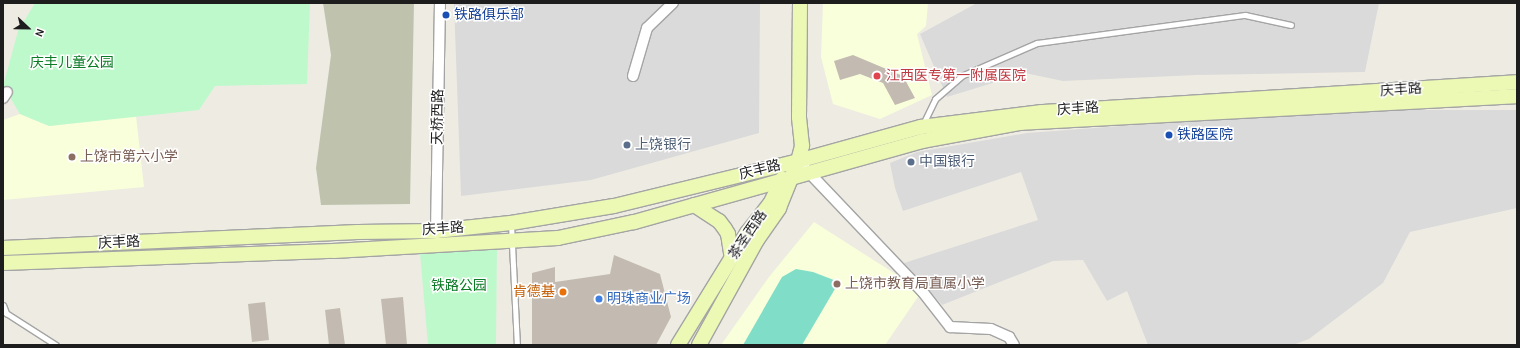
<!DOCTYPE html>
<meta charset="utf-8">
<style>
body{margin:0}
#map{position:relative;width:1520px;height:348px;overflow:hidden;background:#eeece2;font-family:Karla,"Noto Sans SC",sans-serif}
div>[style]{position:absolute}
.residential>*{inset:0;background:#dbdada}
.education>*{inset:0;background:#f9ffdb}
.construction>*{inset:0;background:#bfc3ae}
.park>*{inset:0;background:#bef9cc}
.pitch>*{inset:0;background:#80dec8}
.building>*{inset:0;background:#c3bbb2}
.roads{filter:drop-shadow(1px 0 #a4a4a4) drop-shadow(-1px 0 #a4a4a4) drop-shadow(0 1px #a4a4a4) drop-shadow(0 -1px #a4a4a4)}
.lane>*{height:5px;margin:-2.5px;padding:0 2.5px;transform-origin:2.5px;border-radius:2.5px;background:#fff}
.street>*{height:10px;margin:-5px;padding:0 5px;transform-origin:5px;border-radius:5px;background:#fff}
.secondary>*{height:14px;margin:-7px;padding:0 7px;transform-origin:7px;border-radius:7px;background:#ebf9b5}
.dots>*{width:11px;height:11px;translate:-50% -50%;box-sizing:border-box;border:2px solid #fff;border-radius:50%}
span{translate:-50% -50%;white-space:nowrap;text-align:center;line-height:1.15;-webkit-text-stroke:3px #fff;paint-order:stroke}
.transit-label{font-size:14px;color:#164399}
.left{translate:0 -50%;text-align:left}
.park-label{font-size:14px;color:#0b7b25}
.health-label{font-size:14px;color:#be3a42}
.street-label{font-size:14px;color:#1d1d1d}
.service-label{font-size:14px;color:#4e5e75}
.education-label{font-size:14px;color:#785e54}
.food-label{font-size:14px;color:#c56008}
.right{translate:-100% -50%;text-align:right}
.shop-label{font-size:14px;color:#366cbe}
.frame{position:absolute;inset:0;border:4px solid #1d1d1d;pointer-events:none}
.north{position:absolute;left:8px;top:8px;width:40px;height:40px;-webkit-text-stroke:3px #fff;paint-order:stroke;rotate:112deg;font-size:11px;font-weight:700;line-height:16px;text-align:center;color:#1d1d1d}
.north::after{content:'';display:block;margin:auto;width:14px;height:18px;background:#1d1d1d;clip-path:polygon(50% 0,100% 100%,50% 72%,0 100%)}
</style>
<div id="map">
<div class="residential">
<div style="clip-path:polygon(454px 3px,760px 3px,759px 133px,591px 180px,461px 196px)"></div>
<div style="clip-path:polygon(977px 3px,1379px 3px,1365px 72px,1197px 75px,1063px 81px,1025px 73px,947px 97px,920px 34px)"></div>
<div style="clip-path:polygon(1335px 110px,1517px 110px,1517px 208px,1410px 232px,1383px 283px,1309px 339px,1293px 345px,1148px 345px,1127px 291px,1107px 301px,1083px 260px,1053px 261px,942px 305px,904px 263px,1038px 220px,1021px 172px,903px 211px,895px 188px,890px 163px,917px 152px,1027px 133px)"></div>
</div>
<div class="education">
<div style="clip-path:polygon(823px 3px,928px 3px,926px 26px,917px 34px,932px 95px,880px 119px,833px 104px,821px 57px)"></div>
<div style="clip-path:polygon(20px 114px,49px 126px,136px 116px,144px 187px,3px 200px,3px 120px)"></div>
<div style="clip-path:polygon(814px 222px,922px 291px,885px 345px,721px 345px,769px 277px)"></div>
</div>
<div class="construction">
<div style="clip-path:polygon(323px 3px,414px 3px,410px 204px,321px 205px,316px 168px,331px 55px)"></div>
</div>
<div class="park">
<div style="clip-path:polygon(35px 3px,310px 3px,307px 84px,215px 86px,199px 110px,49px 126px,20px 114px,3px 86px,18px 31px)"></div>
<div style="clip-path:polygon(497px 247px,496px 345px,428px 345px,420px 253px)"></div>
</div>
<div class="pitch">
<div style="clip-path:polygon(796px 269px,813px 272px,839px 282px,802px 345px,743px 345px,782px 277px)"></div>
</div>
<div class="building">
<div style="clip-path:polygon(853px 55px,903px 76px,915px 98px,895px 105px,883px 83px,860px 74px,840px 80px,834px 61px)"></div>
<div style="clip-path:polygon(614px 255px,660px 274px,671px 317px,656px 345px,532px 345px,532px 273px,555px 267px,555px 282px,610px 274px)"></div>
<div style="clip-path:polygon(403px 297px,407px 345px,386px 345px,381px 299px)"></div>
<div style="clip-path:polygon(265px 302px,269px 340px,252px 342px,248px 304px)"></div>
<div style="clip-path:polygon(340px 308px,345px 345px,329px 345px,325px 310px)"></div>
</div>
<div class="roads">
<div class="lane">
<div style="left:923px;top:124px;width:28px;rotate:-64deg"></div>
<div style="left:935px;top:99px;width:35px;rotate:-41deg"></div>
<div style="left:961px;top:76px;width:83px;rotate:-23.5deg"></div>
<div style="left:1037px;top:43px;width:210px;rotate:-7.7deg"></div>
<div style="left:1245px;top:15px;width:47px;rotate:12.3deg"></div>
<div style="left:511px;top:224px;width:121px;rotate:87.2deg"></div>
<div style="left:3px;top:305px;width:9px;rotate:69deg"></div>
<div style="left:6px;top:313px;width:59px;rotate:32.6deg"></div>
</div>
<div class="street">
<div style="left:633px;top:76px;width:50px;rotate:-73.7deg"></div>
<div style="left:647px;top:28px;width:36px;rotate:-44deg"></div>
<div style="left:3px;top:98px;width:7px;rotate:-56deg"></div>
<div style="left:798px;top:161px;width:180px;rotate:46.4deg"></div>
<div style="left:922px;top:291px;width:46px;rotate:52.1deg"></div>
<div style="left:950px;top:327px;width:41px;rotate:2.8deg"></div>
<div style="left:991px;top:329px;width:20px;rotate:24deg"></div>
<div style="left:1009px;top:337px;width:9px;rotate:58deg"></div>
<div style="left:436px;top:231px;width:228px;rotate:-89deg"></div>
</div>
<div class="secondary">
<div style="left:694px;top:205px;width:30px;rotate:33deg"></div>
<div style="left:719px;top:221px;width:10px;rotate:53deg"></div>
<div style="left:725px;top:229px;width:6px;rotate:59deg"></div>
<div style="left:728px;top:234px;width:24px;rotate:81deg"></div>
<div style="left:3px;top:248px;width:355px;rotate:-2.6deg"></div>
<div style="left:358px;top:232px;width:78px;rotate:-0.7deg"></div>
<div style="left:436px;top:231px;width:75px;rotate:-6.1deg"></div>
<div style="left:511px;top:223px;width:104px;rotate:-9.4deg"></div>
<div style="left:614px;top:206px;width:189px;rotate:-13.7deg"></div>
<div style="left:798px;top:161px;width:128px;rotate:-15.5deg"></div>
<div style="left:921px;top:127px;width:122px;rotate:-7.1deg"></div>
<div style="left:1042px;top:112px;width:476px;rotate:-3.6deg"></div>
<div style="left:3px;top:263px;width:331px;rotate:-2.1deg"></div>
<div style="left:334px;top:251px;width:224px;rotate:-3.3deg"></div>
<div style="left:558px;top:238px;width:78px;rotate:-11.9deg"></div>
<div style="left:634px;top:222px;width:299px;rotate:-15.7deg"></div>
<div style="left:922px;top:141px;width:100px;rotate:-10.4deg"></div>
<div style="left:1020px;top:123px;width:498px;rotate:-3.1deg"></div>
<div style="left:678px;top:345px;width:132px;rotate:-58.4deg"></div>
<div style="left:747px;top:233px;width:37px;rotate:-52deg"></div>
<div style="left:770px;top:204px;width:28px;rotate:-64deg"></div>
<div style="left:699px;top:345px;width:120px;rotate:-61.1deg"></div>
<div style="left:757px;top:240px;width:39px;rotate:-55deg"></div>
<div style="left:779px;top:208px;width:51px;rotate:-68deg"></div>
<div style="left:798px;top:161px;width:16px;rotate:-75deg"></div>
<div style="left:802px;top:146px;width:29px;rotate:-96deg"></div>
<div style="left:799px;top:117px;width:114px;rotate:-89.5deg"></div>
</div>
</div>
<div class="dots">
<div style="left:446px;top:15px;background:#1a4fb4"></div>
<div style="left:877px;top:76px;background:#e0444e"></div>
<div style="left:1169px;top:135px;background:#1a4fb4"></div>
<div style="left:627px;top:145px;background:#5c6f8a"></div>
<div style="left:72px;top:157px;background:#8d6e63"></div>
<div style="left:911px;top:162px;background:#5c6f8a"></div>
<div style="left:837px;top:284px;background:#8d6e63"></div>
<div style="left:563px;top:292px;background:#e8710a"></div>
<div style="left:599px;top:299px;background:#3f7fe0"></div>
</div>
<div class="transit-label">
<span class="left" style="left:454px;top:15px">铁路俱乐部</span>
<span class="left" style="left:1177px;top:135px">铁路医院</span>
</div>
<div class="park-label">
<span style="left:72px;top:63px">庆丰儿童公园</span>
<span style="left:459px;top:286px">铁路公园</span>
</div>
<div class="health-label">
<span class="left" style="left:886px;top:76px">江西医专第一附属医院</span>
</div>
<div class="street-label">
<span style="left:1401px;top:90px;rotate:-4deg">庆丰路</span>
<span style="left:1078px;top:109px;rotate:-4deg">庆丰路</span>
<span style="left:438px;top:117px;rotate:-89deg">天桥西路</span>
<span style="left:760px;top:170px;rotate:-14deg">庆丰路</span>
<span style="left:443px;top:229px;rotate:-4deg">庆丰路</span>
<span style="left:748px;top:235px;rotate:-56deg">茶圣西路</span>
<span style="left:119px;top:243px;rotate:-3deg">庆丰路</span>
</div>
<div class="service-label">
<span class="left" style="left:635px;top:145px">上饶银行</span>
<span class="left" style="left:919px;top:162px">中国银行</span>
</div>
<div class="education-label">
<span class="left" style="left:80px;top:157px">上饶市第六小学</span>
<span class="left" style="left:845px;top:284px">上饶市教育局直属小学</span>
</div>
<div class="food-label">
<span class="right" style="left:555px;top:292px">肯德基</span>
</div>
<div class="shop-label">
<span class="left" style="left:607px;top:299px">明珠商业广场</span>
</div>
<div class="frame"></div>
<div class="north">N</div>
</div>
